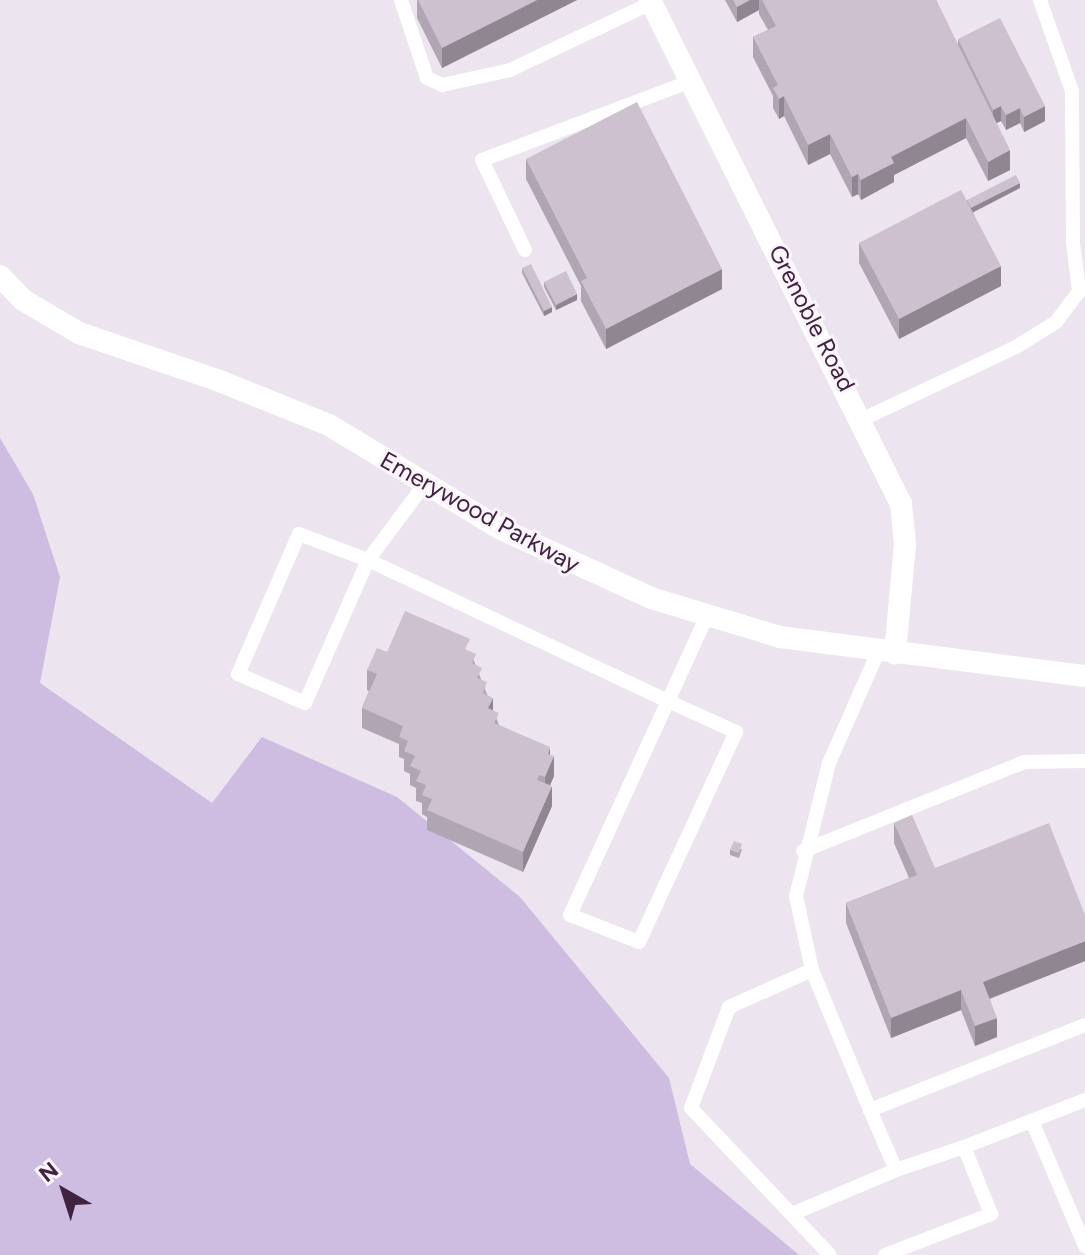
<!DOCTYPE html>
<style>
body{margin:0}
#map{position:relative;width:1085px;height:1255px;overflow:hidden;background:#ece4ee;font-family:Figtree,sans-serif}
div>[style]{position:absolute}
.green>*{inset:0;background:#cfbce1}
.service>*{height:14px;margin:-7px;padding:0 7px;transform-origin:7px;border-radius:7px;background:#fff}
.minor>*{height:22px;margin:-11px;padding:0 11px;transform-origin:11px;border-radius:11px;background:#fff}
.wall>*{inset:0;background:#b0a5b2}
.shaded-wall>*{inset:0;background:#908691}
.building>*{inset:0;background:#cdc0cf}
span{translate:-50% -50%;white-space:nowrap;text-align:center;line-height:1.15;-webkit-text-stroke:6px #f9f5fa;paint-order:stroke}
.street-label{font-size:24px;color:#412241}
.north{position:absolute;left:24px;top:1151px;width:80px;height:80px;-webkit-text-stroke:6px #f9f5fa;paint-order:stroke;rotate:321deg;font-size:22px;font-weight:700;line-height:32px;text-align:center;color:#412241}
.north::after{content:'';display:block;margin:auto;width:28px;height:36px;background:#412241;clip-path:polygon(50% 0,100% 100%,50% 72%,0 100%)}
</style>
<div id="map">
<div class="green">
<div style="clip-path:polygon(0 438px,33px 494px,60px 577px,40px 683px,212px 803px,262px 737px,397px 797px,520px 897px,669px 1078px,690px 1164px,799px 1255px,0 1255px)"></div>
</div>
<div class="service">
<div style="left:401px;top:0;width:82px;rotate:71.6deg"></div>
<div style="left:427px;top:78px;width:17px;rotate:25deg"></div>
<div style="left:442px;top:85px;width:70px;rotate:-12.4deg"></div>
<div style="left:510px;top:70px;width:156px;rotate:-25.4deg"></div>
<div style="left:525px;top:250px;width:100px;rotate:-115.5deg"></div>
<div style="left:482px;top:160px;width:223px;rotate:-20.7deg"></div>
<div style="left:863px;top:419px;width:169px;rotate:-25.2deg"></div>
<div style="left:1016px;top:347px;width:47px;rotate:-32deg"></div>
<div style="left:1056px;top:322px;width:39px;rotate:-53deg"></div>
<div style="left:1079px;top:291px;width:49px;rotate:-97deg"></div>
<div style="left:1073px;top:242px;width:151px;rotate:-90.4deg"></div>
<div style="left:1072px;top:91px;width:96px;rotate:-109.4deg"></div>
<div style="left:424px;top:485px;width:94px;rotate:126.7deg"></div>
<div style="left:368px;top:560px;width:74px;rotate:-159.4deg"></div>
<div style="left:299px;top:534px;width:153px;rotate:113.5deg"></div>
<div style="left:238px;top:674px;width:73px;rotate:23.4deg"></div>
<div style="left:305px;top:703px;width:156px;rotate:-66.2deg"></div>
<div style="left:368px;top:560px;width:331px;rotate:25.2deg"></div>
<div style="left:668px;top:701px;width:94px;rotate:-65.4deg"></div>
<div style="left:878px;top:652px;width:121px;rotate:113.8deg"></div>
<div style="left:829px;top:763px;width:137px;rotate:103.9deg"></div>
<div style="left:796px;top:896px;width:76px;rotate:77.8deg"></div>
<div style="left:812px;top:970px;width:152px;rotate:67.5deg"></div>
<div style="left:870px;top:1110px;width:231px;rotate:-21.6deg"></div>
<div style="left:668px;top:701px;width:75px;rotate:24.5deg"></div>
<div style="left:736px;top:732px;width:231px;rotate:114.8deg"></div>
<div style="left:639px;top:942px;width:74px;rotate:-158.6deg"></div>
<div style="left:570px;top:915px;width:235px;rotate:-65.4deg"></div>
<div style="left:803px;top:851px;width:238px;rotate:-21.9deg"></div>
<div style="left:1024px;top:762px;width:61px;rotate:-0.9deg"></div>
<div style="left:812px;top:970px;width:91px;rotate:156deg"></div>
<div style="left:729px;top:1007px;width:108px;rotate:110.6deg"></div>
<div style="left:691px;top:1108px;width:202px;rotate:46.6deg"></div>
<div style="left:870px;top:1110px;width:65px;rotate:66.6deg"></div>
<div style="left:896px;top:1170px;width:72px;rotate:-18.7deg"></div>
<div style="left:1032px;top:1121px;width:136px;rotate:67deg"></div>
<div style="left:792px;top:1214px;width:113px;rotate:-22.9deg"></div>
<div style="left:885px;top:1255px;width:114px;rotate:-21.1deg"></div>
<div style="left:991px;top:1214px;width:72px;rotate:-111.9deg"></div>
<div style="left:964px;top:1147px;width:130px;rotate:-21.2deg"></div>
</div>
<div class="minor">
<div style="left:650px;top:0;width:563px;rotate:63.53deg"></div>
<div style="left:901px;top:504px;width:40px;rotate:84.3deg"></div>
<div style="left:905px;top:544px;width:110px;rotate:95.2deg"></div>
<div style="left:0;top:276px;width:33px;rotate:46deg"></div>
<div style="left:23px;top:300px;width:65px;rotate:30.5deg"></div>
<div style="left:79px;top:333px;width:146px;rotate:18.8deg"></div>
<div style="left:217px;top:380px;width:121px;rotate:21.9deg"></div>
<div style="left:329px;top:425px;width:199px;rotate:31.2deg"></div>
<div style="left:499px;top:528px;width:167px;rotate:24.7deg"></div>
<div style="left:651px;top:598px;width:135px;rotate:16.8deg"></div>
<div style="left:780px;top:637px;width:307px;rotate:7.3deg"></div>
</div>
<div class="wall">
<div style="clip-path:polygon(417px 0,577px 0,442px 68px,417px 18px)"></div>
<div style="clip-path:polygon(725px 0,936px 0,958px 45px,958px 39px,1045px 121px,1024px 132px,1020px 123px,1006px 130px,1001px 121px,996px 123px,1010px 170px,988px 181px,966px 138px,894px 175px,894px 182px,861px 200px,858px 194px,852px 197px,830px 154px,808px 165px,784px 116px,779px 119px,773px 108px,773px 96px,753px 57px,753px 37px,768px 30px,759px 14px,759px 10px,737px 22px)"></div>
<div style="clip-path:polygon(526px 159px,722px 289px,606px 349px,581px 301px,581px 286px,526px 179px)"></div>
<div style="clip-path:polygon(1020px 188px,973px 212px,1001px 286px,899px 339px,859px 263px,859px 243px,967px 200px)"></div>
<div style="clip-path:polygon(522px 268px,552px 312px,544px 316px,522px 273px)"></div>
<div style="clip-path:polygon(544px 282px,577px 300px,556px 310px,544px 287px)"></div>
<div style="clip-path:polygon(470px 651px,499px 725px,550px 755px,554px 776px,550px 785px,552px 806px,523px 872px,427px 830px,427px 817px,422px 814px,422px 803px,416px 801px,416px 788px,410px 785px,410px 774px,404px 771px,404px 759px,399px 757px,399px 744px,362px 728px,362px 708px,369px 691px,367px 690px,367px 670px)"></div>
<div style="clip-path:polygon(894px 823px,935px 868px,1085px 961px,990px 999px,997px 1037px,975px 1046px,961px 1010px,891px 1038px,846px 923px,846px 903px,909px 878px,894px 843px)"></div>
<div style="clip-path:polygon(742px 849px,739px 858px,730px 855px,730px 850px)"></div>
</div>
<div class="shaded-wall">
<div style="clip-path:polygon(537px 0,577px 0,442px 68px,442px 48px)"></div>
<div style="clip-path:polygon(750px 0,759px 0,759px 10px,737px 22px,737px 7px)"></div>
<div style="clip-path:polygon(784px 96px,784px 116px,779px 119px,779px 99px)"></div>
<div style="clip-path:polygon(1001px 106px,1001px 121px,993px 125px,993px 110px)"></div>
<div style="clip-path:polygon(1045px 106px,1045px 121px,1024px 132px,1024px 117px)"></div>
<div style="clip-path:polygon(1020px 108px,1020px 123px,1006px 130px,1006px 115px)"></div>
<div style="clip-path:polygon(966px 118px,966px 138px,894px 175px,894px 182px,861px 200px,861px 180px,891px 157px)"></div>
<div style="clip-path:polygon(830px 134px,830px 154px,808px 165px,808px 145px)"></div>
<div style="clip-path:polygon(1010px 150px,1010px 170px,988px 181px,988px 162px)"></div>
<div style="clip-path:polygon(858px 174px,858px 194px,852px 197px,852px 177px)"></div>
<div style="clip-path:polygon(1020px 183px,1020px 188px,966px 216px,966px 210px)"></div>
<div style="clip-path:polygon(1001px 266px,1001px 286px,899px 339px,899px 319px)"></div>
<div style="clip-path:polygon(722px 269px,722px 289px,606px 349px,606px 329px)"></div>
<div style="clip-path:polygon(577px 294px,577px 300px,556px 310px,556px 305px)"></div>
<div style="clip-path:polygon(552px 307px,552px 312px,544px 316px,544px 311px)"></div>
<div style="clip-path:polygon(493px 698px,493px 718px,488px 708px)"></div>
<div style="clip-path:polygon(550px 747px,550px 764px,554px 756px,554px 776px,545px 797px,545px 777px,548px 754px)"></div>
<div style="clip-path:polygon(552px 786px,552px 806px,523px 872px,523px 852px)"></div>
<div style="clip-path:polygon(1085px 941px,1085px 961px,983px 1001px,983px 982px)"></div>
<div style="clip-path:polygon(961px 990px,961px 1010px,891px 1038px,891px 1018px)"></div>
<div style="clip-path:polygon(997px 1018px,997px 1037px,975px 1046px,975px 1026px)"></div>
</div>
<div class="building">
<div style="clip-path:polygon(418px 0,537px 0,442px 48px)"></div>
<div style="clip-path:polygon(733px 0,750px 0,737px 7px)"></div>
<div style="clip-path:polygon(762px 0,936px 0,1010px 150px,988px 162px,966px 118px,891px 157px,894px 163px,861px 180px,858px 174px,852px 177px,830px 134px,808px 145px,784px 96px,779px 99px,773px 88px,778px 85px,753px 37px,776px 26px)"></div>
<div style="clip-path:polygon(1000px 18px,1045px 106px,1024px 117px,1020px 108px,1006px 115px,1001px 106px,993px 110px,958px 39px)"></div>
<div style="clip-path:polygon(637px 102px,722px 269px,606px 329px,581px 281px,587px 278px,526px 159px)"></div>
<div style="clip-path:polygon(1016px 175px,1020px 183px,971px 208px,967px 200px)"></div>
<div style="clip-path:polygon(961px 190px,1001px 266px,899px 319px,859px 243px)"></div>
<div style="clip-path:polygon(531px 264px,552px 307px,544px 311px,522px 268px)"></div>
<div style="clip-path:polygon(566px 271px,577px 294px,556px 305px,544px 282px)"></div>
<div style="clip-path:polygon(405px 611px,470px 639px,465px 649px,476px 654px,472px 663px,482px 668px,477px 678px,487px 682px,483px 693px,493px 698px,488px 708px,499px 713px,494px 723px,550px 747px,548px 754px,554px 756px,545px 777px,539px 775px,537px 780px,552px 786px,523px 852px,427px 810px,432px 799px,422px 795px,426px 785px,416px 781px,421px 771px,410px 766px,415px 756px,404px 751px,408px 741px,399px 737px,403px 726px,362px 708px,377px 674px,367px 670px,377px 648px,387px 652px)"></div>
<div style="clip-path:polygon(912px 815px,935px 868px,1049px 823px,1085px 915px,1085px 941px,983px 982px,997px 1018px,975px 1026px,961px 990px,891px 1018px,846px 903px,917px 875px,894px 823px)"></div>
<div style="clip-path:polygon(734px 841px,742px 844px,739px 853px,730px 850px)"></div>
</div>
<div class="street-label">
<span style="left:812px;top:318px;rotate:63deg">Grenoble Road</span>
<span style="left:480px;top:512px;rotate:29deg">Emerywood Parkway</span>
</div>
<div class="north">N</div>
</div>
